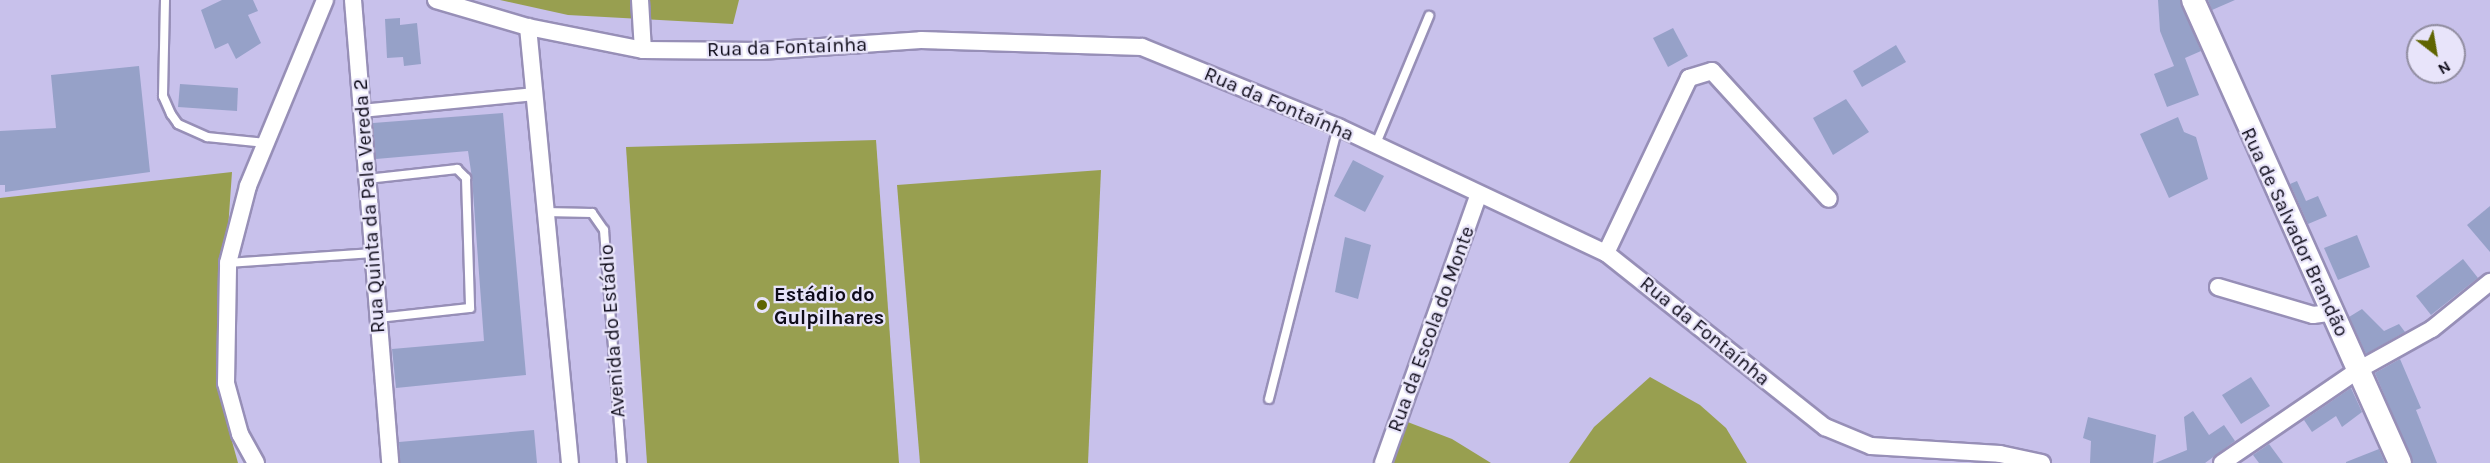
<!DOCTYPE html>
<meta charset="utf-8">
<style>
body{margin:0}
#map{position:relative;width:2490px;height:463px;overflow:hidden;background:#c8c1eb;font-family:Karla,sans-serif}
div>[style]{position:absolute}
.green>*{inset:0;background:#989f50}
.building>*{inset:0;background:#96a1c8}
.roads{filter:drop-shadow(2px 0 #978fb7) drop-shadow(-2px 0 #978fb7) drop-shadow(0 2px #978fb7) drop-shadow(0 -2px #978fb7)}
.service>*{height:8px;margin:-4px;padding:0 4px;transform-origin:4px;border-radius:4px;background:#fff}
.pedestrian>*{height:12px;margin:-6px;padding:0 6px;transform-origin:6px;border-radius:6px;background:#fff}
.minor>*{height:16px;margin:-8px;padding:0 8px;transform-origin:8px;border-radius:8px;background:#fff}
.secondary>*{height:22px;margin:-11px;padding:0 11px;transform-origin:11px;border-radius:11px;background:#fff}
.dots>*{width:16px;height:16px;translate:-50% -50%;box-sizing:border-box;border:3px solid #e8e4fa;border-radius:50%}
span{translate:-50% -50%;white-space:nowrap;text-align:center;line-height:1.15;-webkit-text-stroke:4.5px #e8e4fa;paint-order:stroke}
.street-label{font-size:20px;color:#0e0b19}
.poi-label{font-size:20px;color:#0e0b19;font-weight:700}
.left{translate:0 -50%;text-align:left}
.north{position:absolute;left:2406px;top:24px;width:60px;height:60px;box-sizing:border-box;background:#e8e4fa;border:2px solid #918da0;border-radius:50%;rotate:149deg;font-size:16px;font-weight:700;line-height:24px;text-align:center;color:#0e0b19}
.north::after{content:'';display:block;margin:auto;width:21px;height:27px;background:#5f6400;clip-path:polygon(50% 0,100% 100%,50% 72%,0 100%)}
</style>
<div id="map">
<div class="green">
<div style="clip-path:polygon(500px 0,739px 0,733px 24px,568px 15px)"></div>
<div style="clip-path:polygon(876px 140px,899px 463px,647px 463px,626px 147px)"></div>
<div style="clip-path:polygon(1101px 170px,1088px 463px,920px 463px,897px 185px)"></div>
<div style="clip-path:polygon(232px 172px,217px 387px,238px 463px,0 463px,0 198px)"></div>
<div style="clip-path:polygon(1650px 377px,1700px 405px,1726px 428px,1747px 463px,1569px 463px,1594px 427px)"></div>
<div style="clip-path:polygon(1405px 421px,1452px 439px,1491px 463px,1390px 463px)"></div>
</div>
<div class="building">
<div style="clip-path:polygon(222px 0,253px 0,258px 11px,248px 15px,261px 43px,236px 59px,228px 43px,215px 49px,201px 10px)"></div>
<div style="clip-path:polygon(2158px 0,2180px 0,2201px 51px,2185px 58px,2199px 95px,2167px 107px,2154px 74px,2174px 66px,2160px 31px)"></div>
<div style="clip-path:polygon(2208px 0,2235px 0,2212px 10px)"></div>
<div style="clip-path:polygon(400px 18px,400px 25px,417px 23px,421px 64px,404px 66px,403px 57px,387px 58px,385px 19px)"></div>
<div style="clip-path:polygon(1673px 28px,1688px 56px,1668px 67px,1653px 38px)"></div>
<div style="clip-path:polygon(1896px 45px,1906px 62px,1862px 87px,1853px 71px)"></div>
<div style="clip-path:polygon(139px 66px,150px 172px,5px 192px,5px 185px,0 185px,0 131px,56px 128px,51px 75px)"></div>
<div style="clip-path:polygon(180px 84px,238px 88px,237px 111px,178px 107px)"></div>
<div style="clip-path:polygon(1846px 99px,1869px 132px,1833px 155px,1813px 118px)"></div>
<div style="clip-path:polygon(503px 113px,526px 375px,396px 388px,392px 349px,484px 341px,472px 178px,468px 151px,376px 159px,373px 123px)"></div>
<div style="clip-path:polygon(2178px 117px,2184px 132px,2196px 137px,2208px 179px,2169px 198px,2140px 134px)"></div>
<div style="clip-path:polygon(1353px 160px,1384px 176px,1365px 212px,1334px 196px)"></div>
<div style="clip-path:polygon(2297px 181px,2306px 201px,2318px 196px,2327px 216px,2308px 224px,2290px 184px)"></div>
<div style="clip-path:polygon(2490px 206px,2490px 252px,2467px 225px)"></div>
<div style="clip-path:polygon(2357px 235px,2370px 267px,2338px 280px,2324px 248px)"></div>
<div style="clip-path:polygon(1345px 237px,1371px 245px,1358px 299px,1335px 292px)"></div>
<div style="clip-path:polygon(2463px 259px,2478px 278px,2431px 315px,2416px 296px)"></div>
<div style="clip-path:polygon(2362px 309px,2384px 331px,2399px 324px,2405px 332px,2366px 354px,2349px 317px)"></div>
<div style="clip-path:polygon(2400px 359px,2421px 408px,2416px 410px,2437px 463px,2413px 463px,2375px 373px)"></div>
<div style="clip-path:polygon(2251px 377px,2270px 406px,2241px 424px,2222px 395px)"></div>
<div style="clip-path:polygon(2351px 388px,2362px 412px,2342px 427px,2336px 416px,2312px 432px,2304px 420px)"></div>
<div style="clip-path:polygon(2193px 411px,2209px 435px,2224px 425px,2235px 441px,2205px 463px,2155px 463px,2187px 450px,2184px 417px)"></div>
<div style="clip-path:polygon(2088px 417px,2156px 435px,2153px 463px,2090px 463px,2091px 441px,2083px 438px)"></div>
<div style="clip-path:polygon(534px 430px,537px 463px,400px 463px,399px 442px)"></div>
<div style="clip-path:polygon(2269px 444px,2283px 463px,2259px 463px,2253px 455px)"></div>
<div style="clip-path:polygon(2379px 449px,2385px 463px,2346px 463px,2346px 462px)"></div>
</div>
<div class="roads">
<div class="service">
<div style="left:165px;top:0;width:96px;rotate:91.2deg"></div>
<div style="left:163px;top:96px;width:20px;rotate:66deg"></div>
<div style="left:171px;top:114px;width:12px;rotate:55deg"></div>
<div style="left:178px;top:124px;width:32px;rotate:24deg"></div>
<div style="left:207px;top:137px;width:59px;rotate:5.8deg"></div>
<div style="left:1375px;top:146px;width:141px;rotate:-67.4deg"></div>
<div style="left:367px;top:179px;width:91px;rotate:-6.3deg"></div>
<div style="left:457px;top:169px;width:13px;rotate:45deg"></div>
<div style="left:466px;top:178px;width:130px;rotate:88.2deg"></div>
<div style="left:470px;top:308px;width:93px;rotate:173.8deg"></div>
<div style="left:545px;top:212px;width:47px;rotate:1.2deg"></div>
<div style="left:592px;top:213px;width:21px;rotate:55deg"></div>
<div style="left:604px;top:230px;width:234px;rotate:85.6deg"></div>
<div style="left:228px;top:263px;width:145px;rotate:-3.9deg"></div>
<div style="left:1269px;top:399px;width:281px;rotate:-75.8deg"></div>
</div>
<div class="pedestrian">
<div style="left:362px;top:111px;width:173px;rotate:-5.6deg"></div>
</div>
<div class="minor">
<div style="left:353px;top:0;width:464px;rotate:85.4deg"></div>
<div style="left:436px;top:0;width:96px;rotate:16.4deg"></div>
<div style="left:528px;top:27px;width:117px;rotate:11.3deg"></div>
<div style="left:643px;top:50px;width:118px;rotate:0.5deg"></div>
<div style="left:761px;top:51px;width:160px;rotate:-3.9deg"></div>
<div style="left:921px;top:40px;width:221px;rotate:1.8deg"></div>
<div style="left:1142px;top:47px;width:212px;rotate:22.2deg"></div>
<div style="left:1338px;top:127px;width:296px;rotate:25.2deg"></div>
<div style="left:1606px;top:253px;width:280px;rotate:38.5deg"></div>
<div style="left:1825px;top:427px;width:50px;rotate:22.4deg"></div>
<div style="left:1871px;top:446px;width:129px;rotate:3.5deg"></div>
<div style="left:2000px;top:454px;width:43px;rotate:12.1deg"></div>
<div style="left:640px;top:0;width:50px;rotate:86.6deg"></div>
<div style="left:528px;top:27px;width:438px;rotate:84.5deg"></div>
<div style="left:1606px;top:253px;width:194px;rotate:-64.6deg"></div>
<div style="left:1689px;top:78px;width:24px;rotate:-17deg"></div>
<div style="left:1712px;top:71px;width:173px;rotate:47.6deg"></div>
<div style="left:2218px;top:287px;width:99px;rotate:16.4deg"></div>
<div style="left:2313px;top:315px;width:17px;rotate:-7deg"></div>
<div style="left:256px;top:463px;width:33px;rotate:-119deg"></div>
<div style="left:240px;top:434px;width:53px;rotate:-105.4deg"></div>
<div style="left:226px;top:383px;width:120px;rotate:-89deg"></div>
<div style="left:228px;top:263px;width:80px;rotate:-75.4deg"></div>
<div style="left:248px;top:186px;width:201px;rotate:-67.5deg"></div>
<div style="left:1383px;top:463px;width:283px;rotate:-70.4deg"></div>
<div style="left:2222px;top:463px;width:167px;rotate:-34.3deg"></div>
<div style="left:2360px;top:369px;width:82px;rotate:-29.1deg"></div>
<div style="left:2432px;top:329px;width:75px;rotate:-39deg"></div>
</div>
<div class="secondary">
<div style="left:2193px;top:0;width:507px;rotate:65.91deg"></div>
</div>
</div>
<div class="dots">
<div style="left:762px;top:305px;background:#5f6400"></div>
</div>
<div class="street-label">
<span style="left:787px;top:47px;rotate:-2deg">Rua da Fontaínha</span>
<span style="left:1279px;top:104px;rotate:23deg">Rua da Fontaínha</span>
<span style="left:369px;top:206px;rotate:-94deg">Rua Quinta da Pala Vereda 2</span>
<span style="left:2295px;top:232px;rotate:65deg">Rua de Salvador Brandão</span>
<span style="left:1431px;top:329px;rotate:-70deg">Rua da Escola do Monte</span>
<span style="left:612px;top:331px;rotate:-94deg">Avenida do Estádio</span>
<span style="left:1705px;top:331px;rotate:39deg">Rua da Fontaínha</span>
</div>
<div class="poi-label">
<span class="left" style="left:774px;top:306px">Estádio do<br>Gulpilhares</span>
</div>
<div class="north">N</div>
</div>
